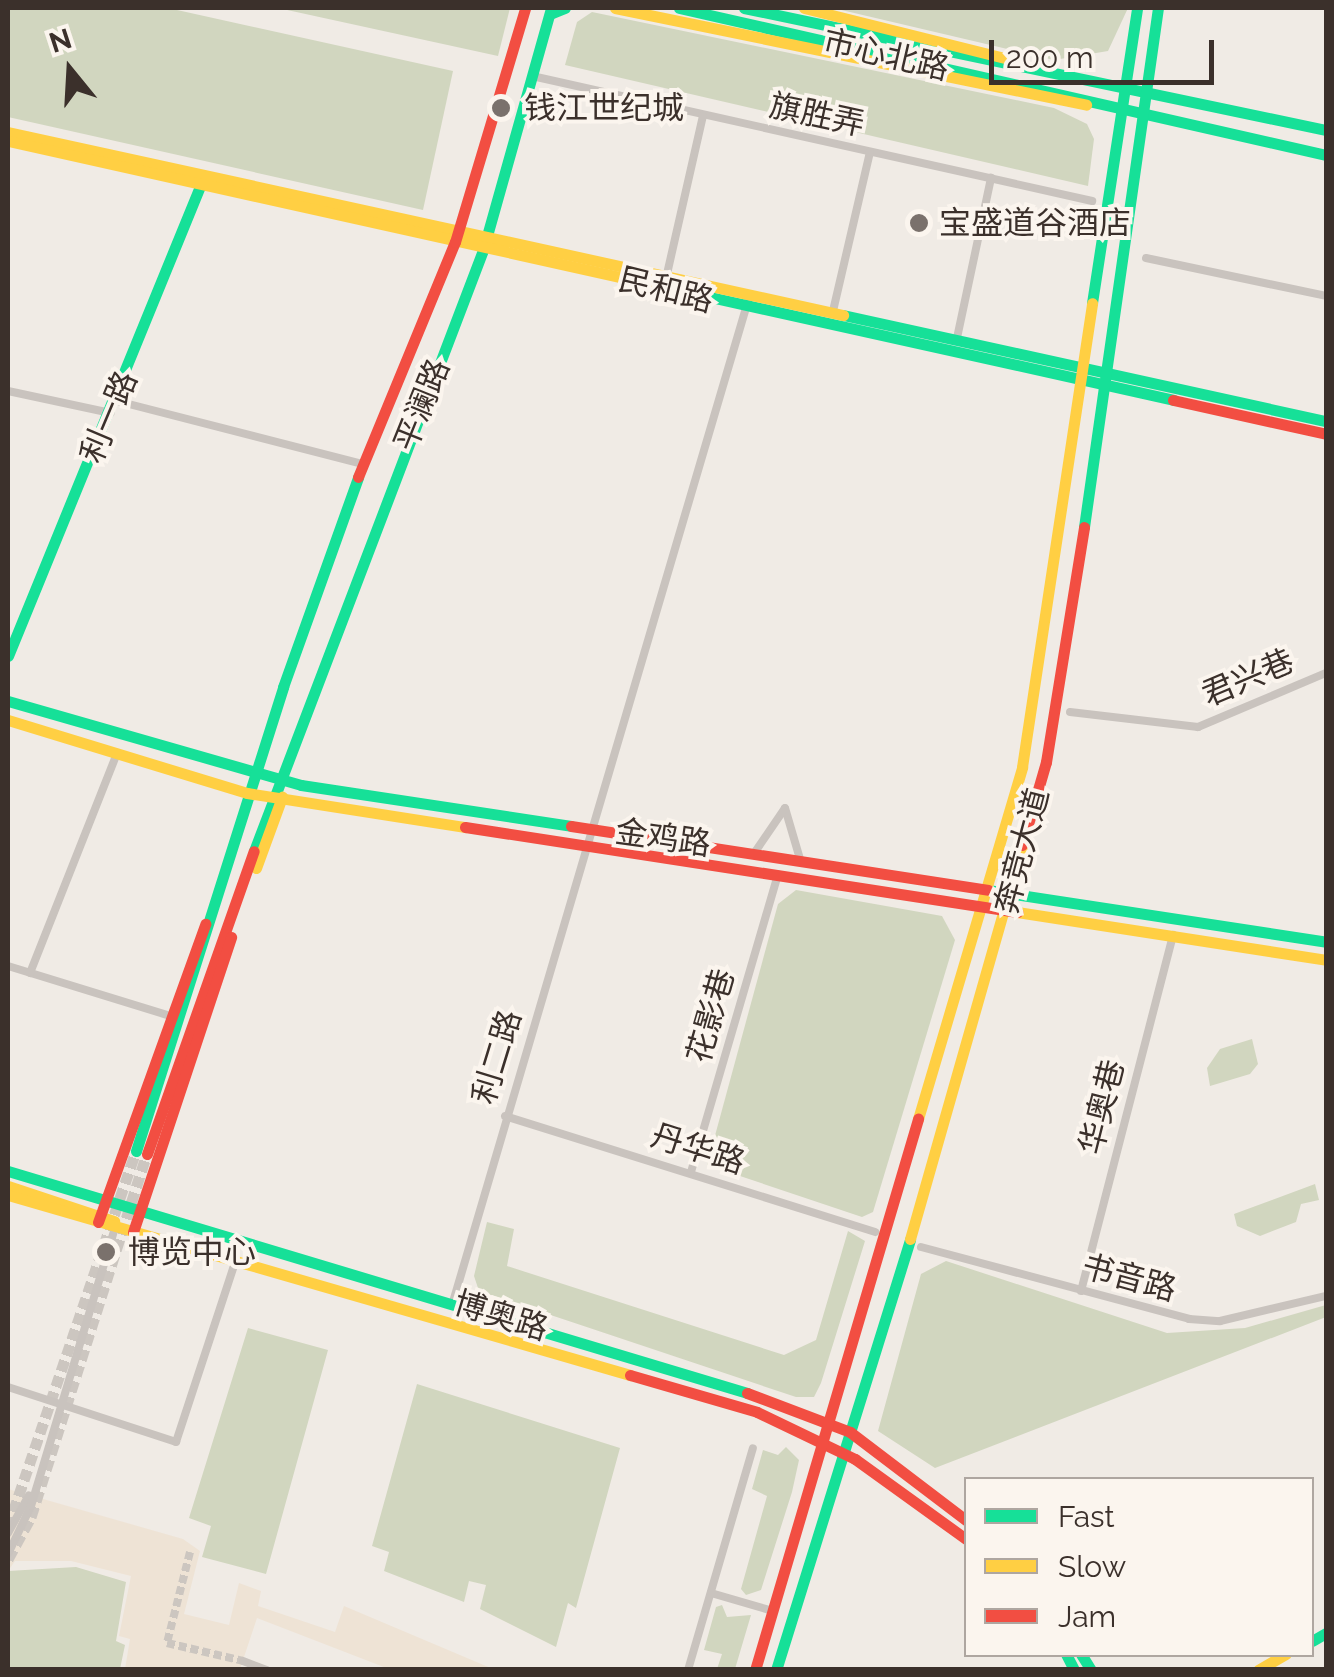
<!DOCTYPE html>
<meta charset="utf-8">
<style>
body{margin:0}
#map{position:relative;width:1334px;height:1677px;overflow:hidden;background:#f0ebe5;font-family:Raleway,"Noto Sans SC",sans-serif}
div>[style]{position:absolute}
.green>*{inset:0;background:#d1d6bf}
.plaza>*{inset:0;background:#eee3d5}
.street-tunnel>*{height:8px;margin-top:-4px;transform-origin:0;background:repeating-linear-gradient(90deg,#ccc6c0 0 8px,transparent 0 12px)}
.secondary-tunnel>*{height:11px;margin-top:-5.5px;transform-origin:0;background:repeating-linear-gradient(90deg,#ccc6c0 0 11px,transparent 0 16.5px)}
.street>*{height:8px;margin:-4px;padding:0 4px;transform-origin:4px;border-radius:4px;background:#c9c3be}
.fast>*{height:11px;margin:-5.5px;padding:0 5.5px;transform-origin:5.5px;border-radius:5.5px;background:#16e098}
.slow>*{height:11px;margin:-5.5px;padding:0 5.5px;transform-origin:5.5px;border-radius:5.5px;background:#ffcf43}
.jam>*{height:11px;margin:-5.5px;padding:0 5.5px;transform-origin:5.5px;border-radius:5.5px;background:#f24e42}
.dots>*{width:28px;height:28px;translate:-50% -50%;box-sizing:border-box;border:5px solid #fbf5ee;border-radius:50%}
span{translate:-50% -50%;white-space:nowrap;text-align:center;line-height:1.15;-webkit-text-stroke:8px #fbf5ee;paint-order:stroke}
.street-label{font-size:32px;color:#3b302b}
.poi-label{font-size:32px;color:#3b302b}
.left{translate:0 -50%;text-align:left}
.frame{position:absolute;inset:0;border:10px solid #3b302b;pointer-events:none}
.legend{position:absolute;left:964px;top:1477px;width:350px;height:180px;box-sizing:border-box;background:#fbf5ee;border:2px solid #aea6a0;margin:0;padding:12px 18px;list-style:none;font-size:30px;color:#3b302b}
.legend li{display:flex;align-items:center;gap:20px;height:50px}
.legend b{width:50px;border:2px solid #aea6a0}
.north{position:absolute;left:20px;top:20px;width:100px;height:100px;-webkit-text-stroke:8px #fbf5ee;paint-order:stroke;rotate:342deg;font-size:28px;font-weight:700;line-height:40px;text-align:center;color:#3b302b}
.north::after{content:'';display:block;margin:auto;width:35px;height:45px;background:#3b302b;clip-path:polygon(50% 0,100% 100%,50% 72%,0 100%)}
.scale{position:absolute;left:989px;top:40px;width:225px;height:45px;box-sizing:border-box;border:5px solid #3b302b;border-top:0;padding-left:12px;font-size:30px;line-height:35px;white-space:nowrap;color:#3b302b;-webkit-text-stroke:8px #fbf5ee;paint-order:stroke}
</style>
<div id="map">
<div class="green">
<div style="clip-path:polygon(8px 8px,168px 8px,453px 71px,423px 210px,8px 117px)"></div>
<div style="clip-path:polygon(278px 8px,510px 8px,498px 56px)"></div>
<div style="clip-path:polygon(833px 8px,1128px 8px,1108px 51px,1054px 60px)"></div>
<div style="clip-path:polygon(592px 12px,1054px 108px,1087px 124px,1094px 139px,1088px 186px,565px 65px,577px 22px)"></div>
<div style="clip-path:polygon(796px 890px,942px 916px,955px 940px,873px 1212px,862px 1217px,707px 1165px,778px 904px)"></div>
<div style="clip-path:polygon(1252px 1039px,1258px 1064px,1250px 1074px,1210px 1086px,1207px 1068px,1220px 1049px)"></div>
<div style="clip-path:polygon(1315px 1184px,1319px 1200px,1301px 1204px,1296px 1222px,1260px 1236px,1237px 1226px,1234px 1214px)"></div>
<div style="clip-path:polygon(487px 1222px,514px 1229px,507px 1266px,784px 1355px,816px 1340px,848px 1231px,865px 1241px,821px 1383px,814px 1397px,796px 1397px,479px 1291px,474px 1276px)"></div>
<div style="clip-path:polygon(946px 1261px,1167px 1333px,1245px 1328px,1326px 1305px,1326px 1317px,935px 1468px,878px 1431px,921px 1274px)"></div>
<div style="clip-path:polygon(248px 1328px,328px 1350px,266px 1574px,202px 1557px,211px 1526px,189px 1518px)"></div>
<div style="clip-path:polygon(417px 1384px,620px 1448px,576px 1608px,568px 1603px,556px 1647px,480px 1609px,486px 1585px,469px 1581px,464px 1602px,384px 1571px,389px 1552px,372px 1546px)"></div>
<div style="clip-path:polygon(786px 1447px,799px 1460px,792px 1492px,761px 1590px,746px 1595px,741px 1589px,767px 1496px,752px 1489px,763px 1450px,778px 1455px)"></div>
<div style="clip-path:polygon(76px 1567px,126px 1582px,116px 1641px,125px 1645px,120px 1669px,8px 1670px,8px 1571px)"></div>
<div style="clip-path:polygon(722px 1605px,727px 1617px,751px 1615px,735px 1669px,717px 1669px,722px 1654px,704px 1650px,716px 1607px)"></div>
</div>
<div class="plaza">
<div style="clip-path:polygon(8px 1489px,183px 1539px,200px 1551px,184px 1614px,229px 1625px,239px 1583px,261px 1591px,258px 1606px,335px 1632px,344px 1606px,493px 1669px,389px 1669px,257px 1618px,240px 1669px,125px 1669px,130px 1639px,119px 1636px,131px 1576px,71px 1561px,15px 1561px,8px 1571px)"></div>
</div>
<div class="street-tunnel">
<div style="left:190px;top:1552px;width:94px;rotate:104.2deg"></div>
<div style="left:167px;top:1643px;width:78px;rotate:13.3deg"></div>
</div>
<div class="secondary-tunnel">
<div style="left:8px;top:1527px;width:397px;rotate:-71.2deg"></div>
<div style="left:8px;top:1559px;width:48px;rotate:-61.3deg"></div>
<div style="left:31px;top:1517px;width:381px;rotate:-72.3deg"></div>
</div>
<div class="street">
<div style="left:532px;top:76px;width:574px;rotate:12.58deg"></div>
<div style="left:1146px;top:258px;width:184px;rotate:11.9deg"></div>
<div style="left:667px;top:274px;width:162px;rotate:-77.2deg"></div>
<div style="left:833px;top:311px;width:163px;rotate:-76.9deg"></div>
<div style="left:957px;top:338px;width:164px;rotate:-78deg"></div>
<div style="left:8px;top:391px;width:105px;rotate:12.1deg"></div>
<div style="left:117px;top:401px;width:254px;rotate:14.4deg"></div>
<div style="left:1070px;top:712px;width:129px;rotate:6.7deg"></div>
<div style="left:1198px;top:727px;width:139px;rotate:-22.9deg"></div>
<div style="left:785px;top:808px;width:53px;rotate:73.6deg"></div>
<div style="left:755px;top:852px;width:53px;rotate:-55.7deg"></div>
<div style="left:8px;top:966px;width:166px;rotate:17.1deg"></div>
<div style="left:30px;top:973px;width:237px;rotate:-68.4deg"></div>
<div style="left:505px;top:1116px;width:388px;rotate:17.4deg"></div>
<div style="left:691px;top:1172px;width:310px;rotate:-73.7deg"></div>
<div style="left:921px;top:1247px;width:278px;rotate:15deg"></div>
<div style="left:1189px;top:1319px;width:31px;rotate:4deg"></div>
<div style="left:1220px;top:1321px;width:109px;rotate:-13.3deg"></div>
<div style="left:1081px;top:1291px;width:368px;rotate:-75.5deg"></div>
<div style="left:453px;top:1302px;width:1044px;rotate:-73.58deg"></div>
<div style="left:8px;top:1387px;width:177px;rotate:18.1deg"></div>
<div style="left:176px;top:1442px;width:192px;rotate:-71.8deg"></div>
<div style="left:8px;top:1533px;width:43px;rotate:-61.1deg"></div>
<div style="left:8px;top:1554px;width:53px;rotate:-64.4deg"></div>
<div style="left:31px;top:1506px;width:291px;rotate:-73.2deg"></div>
<div style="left:711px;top:1593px;width:65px;rotate:16.2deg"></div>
<div style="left:243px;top:1661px;width:26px;rotate:21deg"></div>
<div style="left:688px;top:1670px;width:231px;rotate:-73.7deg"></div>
</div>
<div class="fast">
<div style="left:679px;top:8px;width:663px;rotate:12.8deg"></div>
<div style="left:744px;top:8px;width:595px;rotate:11.84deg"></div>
<div style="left:550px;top:14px;width:16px;rotate:-22deg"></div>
<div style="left:701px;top:295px;width:484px;rotate:12.5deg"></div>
<div style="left:1092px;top:303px;width:298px;rotate:-81.3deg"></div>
<div style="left:843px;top:315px;width:494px;rotate:12.4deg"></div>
<div style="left:1084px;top:527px;width:524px;rotate:-81.89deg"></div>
<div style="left:8px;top:656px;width:515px;rotate:-67.77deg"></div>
<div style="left:8px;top:701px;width:305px;rotate:16deg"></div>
<div style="left:301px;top:785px;width:273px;rotate:8.6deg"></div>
<div style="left:254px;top:851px;width:643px;rotate:-69.14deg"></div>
<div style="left:483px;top:250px;width:251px;rotate:-74.3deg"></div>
<div style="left:988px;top:890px;width:342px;rotate:8.7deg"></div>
<div style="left:136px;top:1151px;width:487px;rotate:-72.4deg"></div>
<div style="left:283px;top:687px;width:223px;rotate:-70.3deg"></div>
<div style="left:8px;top:1171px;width:772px;rotate:16.72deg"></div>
<div style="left:1312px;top:1641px;width:16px;rotate:-30deg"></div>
<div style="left:1066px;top:1654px;width:18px;rotate:63deg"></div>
<div style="left:1081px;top:1654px;width:19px;rotate:58deg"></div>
<div style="left:776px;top:1670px;width:451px;rotate:-72.7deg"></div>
</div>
<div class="slow">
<div style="left:615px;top:8px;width:481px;rotate:11.6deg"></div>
<div style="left:804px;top:8px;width:215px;rotate:14deg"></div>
<div style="left:8px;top:132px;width:855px;rotate:12.36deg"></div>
<div style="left:8px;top:141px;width:710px;rotate:12.53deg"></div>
<div style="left:8px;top:720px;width:250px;rotate:17deg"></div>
<div style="left:247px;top:793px;width:221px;rotate:8.9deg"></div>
<div style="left:256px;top:868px;width:76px;rotate:-69.9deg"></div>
<div style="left:1017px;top:912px;width:313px;rotate:8.8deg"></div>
<div style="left:918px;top:1119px;width:367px;rotate:-73.5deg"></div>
<div style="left:1022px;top:767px;width:469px;rotate:-81.4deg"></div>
<div style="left:8px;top:1186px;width:112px;rotate:18.3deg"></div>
<div style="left:8px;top:1195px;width:648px;rotate:16.14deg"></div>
<div style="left:910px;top:1239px;width:410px;rotate:-74.1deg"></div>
<div style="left:1258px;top:1670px;width:32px;rotate:-30deg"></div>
</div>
<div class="jam">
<div style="left:1173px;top:400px;width:157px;rotate:12.5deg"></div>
<div style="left:358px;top:477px;width:254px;rotate:-67.6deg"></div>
<div style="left:455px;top:242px;width:244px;rotate:-73.3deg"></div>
<div style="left:571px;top:826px;width:422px;rotate:8.7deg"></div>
<div style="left:465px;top:827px;width:559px;rotate:8.75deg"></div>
<div style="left:1022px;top:845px;width:86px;rotate:-73.9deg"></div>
<div style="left:1046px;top:762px;width:238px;rotate:-80.8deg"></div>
<div style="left:147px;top:1154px;width:321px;rotate:-70.6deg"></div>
<div style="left:98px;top:1222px;width:317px;rotate:-70.2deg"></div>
<div style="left:133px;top:1232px;width:311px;rotate:-71.6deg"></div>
<div style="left:630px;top:1375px;width:132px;rotate:16.2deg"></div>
<div style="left:757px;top:1412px;width:109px;rotate:25.6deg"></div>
<div style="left:855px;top:1459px;width:137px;rotate:35.8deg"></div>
<div style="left:747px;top:1393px;width:110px;rotate:20.7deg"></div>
<div style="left:850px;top:1432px;width:146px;rotate:37.2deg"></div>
<div style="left:755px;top:1670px;width:575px;rotate:-73.52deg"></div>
</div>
<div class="dots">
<div style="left:501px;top:108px;background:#7a716c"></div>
<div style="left:919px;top:223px;background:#7a716c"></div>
<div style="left:106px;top:1252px;background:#7a716c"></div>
</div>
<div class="street-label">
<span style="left:886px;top:55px;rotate:13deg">市心北路</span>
<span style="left:817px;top:115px;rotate:12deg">旗胜弄</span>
<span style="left:666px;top:290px;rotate:14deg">民和路</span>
<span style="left:422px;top:405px;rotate:-68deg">平澜路</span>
<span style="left:109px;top:417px;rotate:-67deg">利一路</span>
<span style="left:1248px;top:678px;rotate:-23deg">君兴巷</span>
<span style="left:663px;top:838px;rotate:8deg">金鸡路</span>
<span style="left:1022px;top:851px;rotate:-75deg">奔竞大道</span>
<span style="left:711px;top:1016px;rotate:-74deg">花影巷</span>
<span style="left:497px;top:1057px;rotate:-73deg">利二路</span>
<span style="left:1102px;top:1107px;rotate:-76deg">华奥巷</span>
<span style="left:698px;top:1149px;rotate:18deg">丹华路</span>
<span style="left:1129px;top:1278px;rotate:15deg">书音路</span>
<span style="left:501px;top:1316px;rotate:17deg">博奥路</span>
</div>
<div class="poi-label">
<span class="left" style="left:524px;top:108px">钱江世纪城</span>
<span class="left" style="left:939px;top:223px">宝盛道谷酒店</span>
<span class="left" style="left:128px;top:1252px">博览中心</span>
</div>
<div class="frame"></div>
<ul class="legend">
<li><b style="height:12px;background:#16e098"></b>Fast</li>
<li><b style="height:12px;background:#ffcf43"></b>Slow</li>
<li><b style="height:12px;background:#f24e42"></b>Jam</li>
</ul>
<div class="north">N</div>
<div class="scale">200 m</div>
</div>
